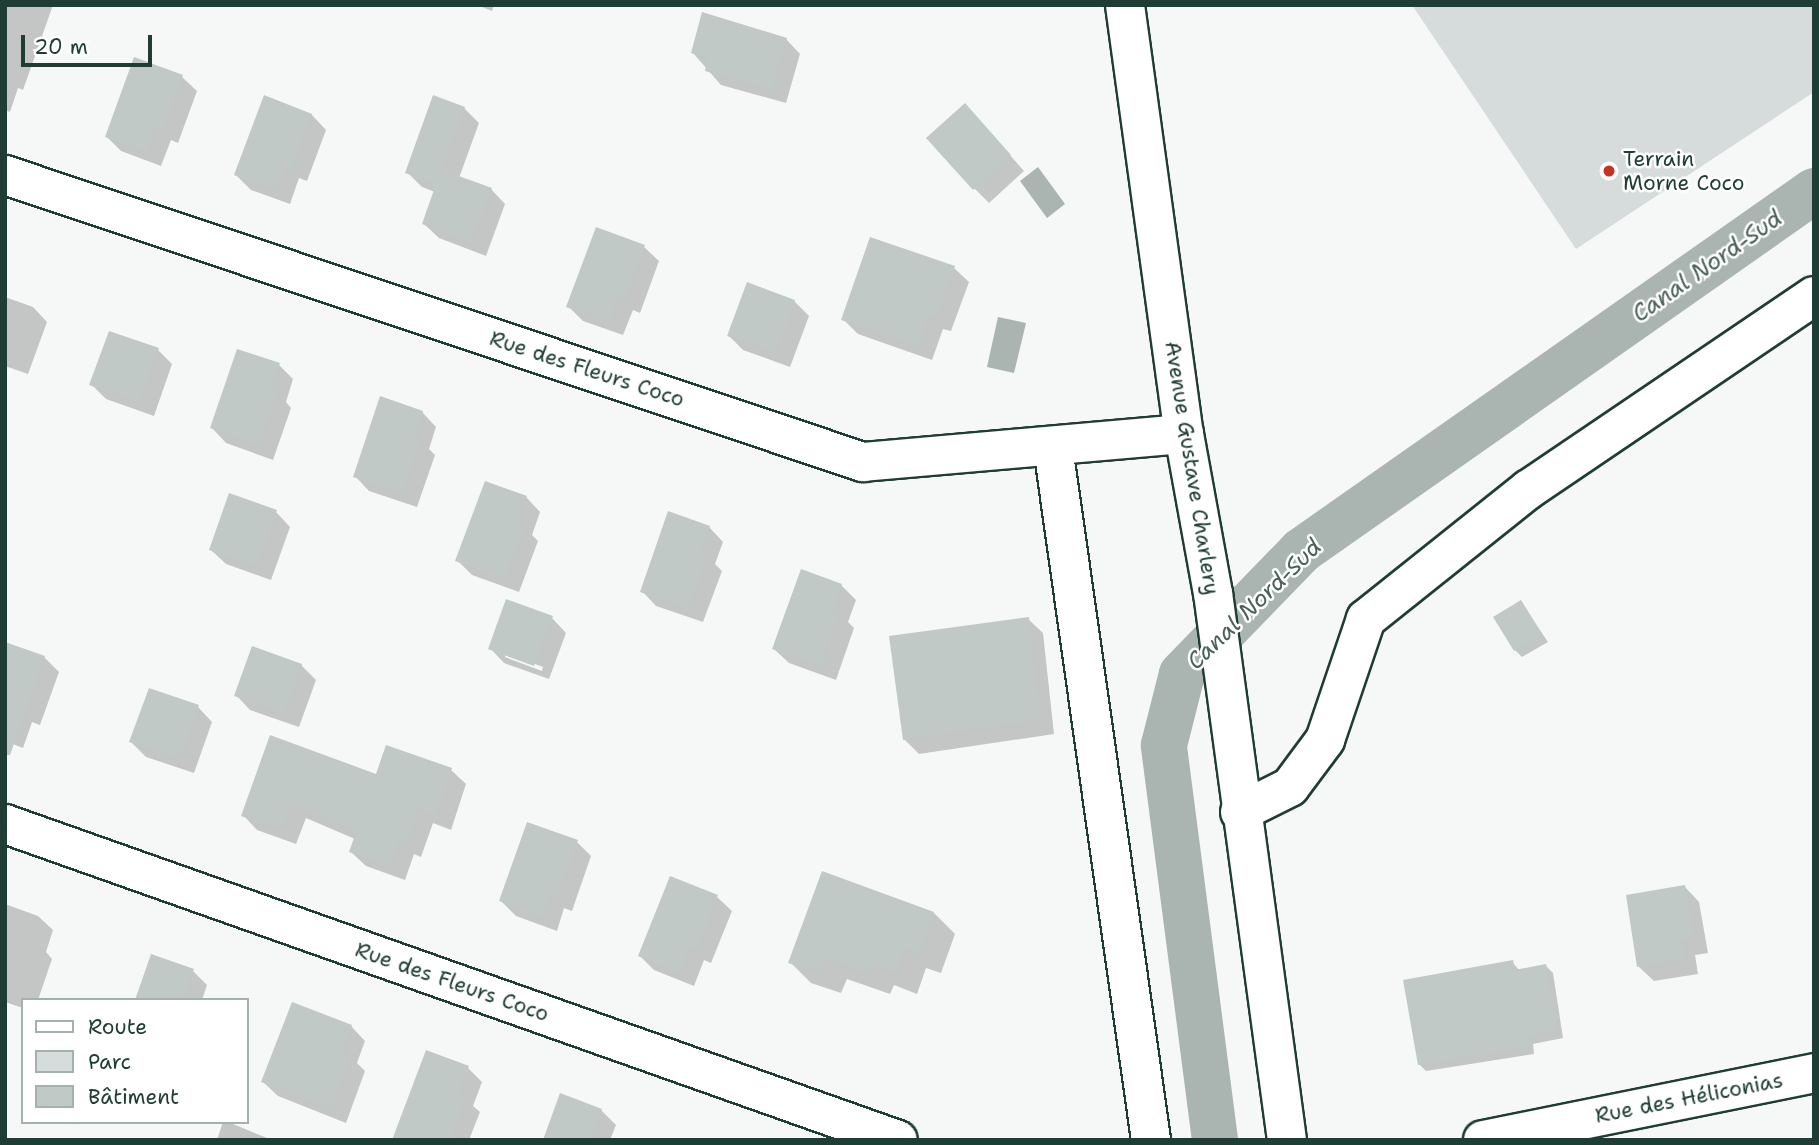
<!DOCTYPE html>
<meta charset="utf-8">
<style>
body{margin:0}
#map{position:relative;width:1819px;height:1145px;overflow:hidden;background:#f6f7f7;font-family:"Shantell Sans",sans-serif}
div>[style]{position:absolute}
.green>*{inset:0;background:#d6dcdb}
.water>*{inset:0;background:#aab5b1}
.shadow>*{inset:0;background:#0003}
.canal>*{height:46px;margin:-23px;padding:0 23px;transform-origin:23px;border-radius:23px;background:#aab5b1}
.building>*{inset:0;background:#c0c9c6}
.roads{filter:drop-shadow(2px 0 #1f3d34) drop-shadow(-2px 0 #1f3d34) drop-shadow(0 2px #1f3d34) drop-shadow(0 -2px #1f3d34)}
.minor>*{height:38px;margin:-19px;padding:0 19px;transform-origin:19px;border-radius:19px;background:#fff}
.dots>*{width:19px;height:19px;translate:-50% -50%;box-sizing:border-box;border:4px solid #fff;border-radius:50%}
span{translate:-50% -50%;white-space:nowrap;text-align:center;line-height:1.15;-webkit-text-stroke:5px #fff;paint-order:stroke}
.poi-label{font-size:21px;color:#1f3d34}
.left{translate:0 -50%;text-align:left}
.street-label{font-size:21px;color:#1f3d34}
.water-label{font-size:23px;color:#49615a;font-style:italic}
.frame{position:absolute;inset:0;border:7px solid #1f3d34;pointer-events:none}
.legend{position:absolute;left:21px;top:998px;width:228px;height:126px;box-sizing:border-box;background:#fff;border:2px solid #a5b1ae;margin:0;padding:9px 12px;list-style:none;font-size:21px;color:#1f3d34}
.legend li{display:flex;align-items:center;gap:14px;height:35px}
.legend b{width:35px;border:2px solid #a5b1ae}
.scale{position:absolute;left:21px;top:35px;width:131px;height:32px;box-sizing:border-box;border:4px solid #1f3d34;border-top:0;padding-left:9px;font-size:21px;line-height:24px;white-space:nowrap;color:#1f3d34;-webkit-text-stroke:5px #fff;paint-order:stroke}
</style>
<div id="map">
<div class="green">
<div style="clip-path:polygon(1412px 5px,1814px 5px,1814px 92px,1576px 249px)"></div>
</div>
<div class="water">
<div style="clip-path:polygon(1038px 167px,1065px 204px,1047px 218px,1020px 181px)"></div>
<div style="clip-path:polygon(998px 317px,1026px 323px,1014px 373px,987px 367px)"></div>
</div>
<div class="shadow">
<div style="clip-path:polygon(5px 5px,53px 5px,23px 90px,18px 88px,10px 112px,5px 110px)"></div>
<div style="clip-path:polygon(477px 5px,494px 5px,492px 11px)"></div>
<div style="clip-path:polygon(786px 39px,800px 54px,786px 103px,721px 85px,693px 53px)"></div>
<div style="clip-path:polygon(182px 77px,197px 91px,178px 143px,171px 140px,161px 166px,121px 151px,107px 137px)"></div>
<div style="clip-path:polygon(265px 98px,312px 115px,326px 130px,307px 181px,299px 178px,290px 204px,251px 190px,236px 175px)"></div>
<div style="clip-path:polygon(464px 108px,479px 123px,459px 178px,491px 189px,505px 204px,486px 256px,439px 238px,424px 224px,435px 192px,422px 187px,407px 172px)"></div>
<div style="clip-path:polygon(979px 120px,1024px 171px,989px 203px,974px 188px)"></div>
<div style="clip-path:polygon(597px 229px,644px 247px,659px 261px,640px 313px,633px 310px,623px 335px,583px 321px,568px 306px)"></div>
<div style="clip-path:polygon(954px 268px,969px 282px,951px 331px,943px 329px,932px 360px,858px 334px,843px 319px)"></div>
<div style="clip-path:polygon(5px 297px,33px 307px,47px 322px,28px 374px,5px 366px)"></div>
<div style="clip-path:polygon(794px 301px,809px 316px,790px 367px,743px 350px,729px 336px)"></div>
<div style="clip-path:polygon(158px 350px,172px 364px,154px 416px,106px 399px,92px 385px)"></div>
<div style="clip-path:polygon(279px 365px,293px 379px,286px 402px,291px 408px,273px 460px,226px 443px,212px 428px)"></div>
<div style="clip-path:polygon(422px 412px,436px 427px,429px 449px,435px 455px,417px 507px,369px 491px,355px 476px)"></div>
<div style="clip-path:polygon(526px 497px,540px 512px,532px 535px,538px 541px,519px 592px,472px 575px,457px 560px)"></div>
<div style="clip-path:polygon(276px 512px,290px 527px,271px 580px,226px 564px,211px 550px)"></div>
<div style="clip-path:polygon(709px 527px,723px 542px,715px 564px,722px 571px,703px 622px,656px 606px,642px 591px)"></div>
<div style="clip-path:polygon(841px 585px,856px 600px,848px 622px,854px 628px,836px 680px,789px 663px,774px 649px)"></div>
<div style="clip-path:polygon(1521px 602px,1548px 642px,1522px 657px,1515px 650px)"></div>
<div style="clip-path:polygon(evenodd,552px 618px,566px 633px,549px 679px,504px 663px,490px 648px,552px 618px,505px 653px,543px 667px,542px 671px,505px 657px,505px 653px)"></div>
<div style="clip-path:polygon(1028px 619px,1043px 633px,1054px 734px,919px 754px,904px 739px)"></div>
<div style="clip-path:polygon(5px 643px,45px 658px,59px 672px,40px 725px,32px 722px,23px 748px,5px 741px)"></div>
<div style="clip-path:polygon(301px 665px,316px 680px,299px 727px,250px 710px,236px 695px)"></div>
<div style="clip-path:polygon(198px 707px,212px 722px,194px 773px,146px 757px,131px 742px)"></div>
<div style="clip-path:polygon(451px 770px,466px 784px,451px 830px,433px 823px,421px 857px,414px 854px,405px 880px,366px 866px,351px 852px,355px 839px,306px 818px,296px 844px,257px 830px,243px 815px,377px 776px)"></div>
<div style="clip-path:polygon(577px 842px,591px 856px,572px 911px,564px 908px,557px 931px,516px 916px,501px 901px)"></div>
<div style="clip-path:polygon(1685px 887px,1699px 902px,1708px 953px,1695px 955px,1698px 974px,1654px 981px,1639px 967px)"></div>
<div style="clip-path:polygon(717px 897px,732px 911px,711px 963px,704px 960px,694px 986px,654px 970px,640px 956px)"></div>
<div style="clip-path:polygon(5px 904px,38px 916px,53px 930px,46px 952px,52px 959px,38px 1000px,23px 1000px,23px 1008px,5px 1002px)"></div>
<div style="clip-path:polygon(934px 913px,955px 934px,941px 973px,926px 968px,917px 994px,894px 985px,890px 994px,847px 979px,841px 993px,811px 983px,790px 962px)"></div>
<div style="clip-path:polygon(1512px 962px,1520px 971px,1546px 966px,1553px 973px,1563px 1038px,1533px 1044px,1534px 1054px,1426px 1071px,1419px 1064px)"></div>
<div style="clip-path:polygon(193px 971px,207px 985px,202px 1000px,137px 1000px)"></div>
<div style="clip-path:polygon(351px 1026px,365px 1041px,357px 1063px,365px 1071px,346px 1123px,278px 1096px,263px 1082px)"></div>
<div style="clip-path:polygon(468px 1068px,482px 1082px,473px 1106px,480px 1112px,469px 1140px,394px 1140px)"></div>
<div style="clip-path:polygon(601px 1110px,616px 1125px,610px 1140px,545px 1140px)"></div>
<div style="clip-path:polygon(223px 1122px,228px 1122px,272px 1140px,217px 1140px)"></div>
</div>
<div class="canal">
<div style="left:1215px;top:1140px;width:398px;rotate:-97.4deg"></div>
<div style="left:1164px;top:745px;width:73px;rotate:-75.8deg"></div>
<div style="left:1182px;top:674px;width:171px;rotate:-45.9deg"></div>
<div style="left:1301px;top:551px;width:627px;rotate:-35.06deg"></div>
</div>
<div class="building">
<div style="clip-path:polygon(702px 12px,787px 38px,772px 90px,705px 71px,708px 58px,691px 53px)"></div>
<div style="clip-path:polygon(134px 57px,183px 75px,163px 130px,156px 126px,146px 152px,105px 137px)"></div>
<div style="clip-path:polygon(264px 95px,312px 114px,292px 168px,285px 165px,276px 191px,234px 175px)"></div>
<div style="clip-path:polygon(433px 95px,465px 107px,442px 170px,492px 188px,471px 243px,422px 224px,436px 184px,405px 173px)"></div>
<div style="clip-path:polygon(965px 103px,1011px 155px,973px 190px,926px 138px)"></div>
<div style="clip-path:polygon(596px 227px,645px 245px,625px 299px,618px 297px,608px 322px,566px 307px)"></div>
<div style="clip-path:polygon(870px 237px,955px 266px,937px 318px,929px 315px,918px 346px,841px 320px)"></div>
<div style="clip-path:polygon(747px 282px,795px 300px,776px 354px,727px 336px)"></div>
<div style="clip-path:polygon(109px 331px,159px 348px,139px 403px,89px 385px)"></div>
<div style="clip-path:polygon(237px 349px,280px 363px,271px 389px,278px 391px,259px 446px,210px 428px)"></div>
<div style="clip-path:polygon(380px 396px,423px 411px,414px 437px,421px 439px,402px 494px,353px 477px)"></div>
<div style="clip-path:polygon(485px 481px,527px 496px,517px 522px,525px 525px,505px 579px,455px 561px)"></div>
<div style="clip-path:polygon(229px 493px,277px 510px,257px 567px,209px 550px)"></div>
<div style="clip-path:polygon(668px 511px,710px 526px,701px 551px,708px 555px,688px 609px,640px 592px)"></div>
<div style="clip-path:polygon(801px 569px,842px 584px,833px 610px,840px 612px,821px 667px,772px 649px)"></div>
<div style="clip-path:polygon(506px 599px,553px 616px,534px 666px,488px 649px)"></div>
<div style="clip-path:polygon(1521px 600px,1542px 634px,1514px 651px,1493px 617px)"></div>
<div style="clip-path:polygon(1029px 617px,1041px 720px,903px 740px,889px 636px)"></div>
<div style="clip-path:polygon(5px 642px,45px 656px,10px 755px,5px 755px)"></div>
<div style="clip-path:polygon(252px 646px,302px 664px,284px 713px,234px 696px)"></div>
<div style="clip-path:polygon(149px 688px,199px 705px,180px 759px,129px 742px)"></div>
<div style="clip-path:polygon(270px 735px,376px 774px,386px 745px,452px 768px,436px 816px,419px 810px,407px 843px,399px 841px,391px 867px,349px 852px,356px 832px,291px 804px,282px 830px,241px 816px)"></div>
<div style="clip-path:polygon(527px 822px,578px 840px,557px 898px,550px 894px,542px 917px,499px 901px)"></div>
<div style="clip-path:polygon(822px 871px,934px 912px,920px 953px,905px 948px,895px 974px,872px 965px,868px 974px,825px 958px,820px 973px,788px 963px)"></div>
<div style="clip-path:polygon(670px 876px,718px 895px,696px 950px,689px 947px,679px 973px,638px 956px)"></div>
<div style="clip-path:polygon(1685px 885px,1694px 938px,1681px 940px,1684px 960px,1637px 967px,1626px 895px)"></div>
<div style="clip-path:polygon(151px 954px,194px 969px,183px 1000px,135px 1000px)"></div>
<div style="clip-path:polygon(1513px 960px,1515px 970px,1546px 964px,1557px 1031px,1527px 1037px,1528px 1048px,1418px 1065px,1403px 980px)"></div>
<div style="clip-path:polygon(292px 1002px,352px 1025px,342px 1051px,352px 1055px,331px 1109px,261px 1082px)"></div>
<div style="clip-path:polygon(426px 1050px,469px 1066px,458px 1093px,467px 1096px,450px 1140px,392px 1140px)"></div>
<div style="clip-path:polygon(560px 1093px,602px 1109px,590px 1140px,543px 1140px)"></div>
</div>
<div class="roads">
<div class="minor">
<div style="left:1125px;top:5px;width:433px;rotate:82.2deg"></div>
<div style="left:1184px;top:434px;width:162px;rotate:79.7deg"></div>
<div style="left:1213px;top:593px;width:552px;rotate:82.3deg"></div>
<div style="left:5px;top:175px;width:905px;rotate:18.5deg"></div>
<div style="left:863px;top:462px;width:322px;rotate:-5deg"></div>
<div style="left:1053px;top:447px;width:700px;rotate:81.95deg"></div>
<div style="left:1240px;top:812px;width:56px;rotate:-26.6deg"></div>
<div style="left:1290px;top:787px;width:59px;rotate:-53.3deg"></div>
<div style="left:1325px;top:740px;width:128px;rotate:-71.3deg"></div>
<div style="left:1366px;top:619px;width:208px;rotate:-38.6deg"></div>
<div style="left:1529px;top:489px;width:344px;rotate:-34.1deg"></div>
<div style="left:5px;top:824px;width:947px;rotate:19.49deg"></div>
<div style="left:1483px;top:1140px;width:338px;rotate:-11.4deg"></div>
</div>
</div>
<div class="dots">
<div style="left:1609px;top:171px;background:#c8321e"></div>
</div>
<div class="poi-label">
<span class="left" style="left:1623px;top:171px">Terrain<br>Morne Coco</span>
</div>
<div class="street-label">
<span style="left:587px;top:369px;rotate:18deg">Rue des Fleurs Coco</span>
<span style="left:1192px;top:468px;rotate:81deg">Avenue Gustave Charlery</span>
<span style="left:452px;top:982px;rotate:19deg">Rue des Fleurs Coco</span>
<span style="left:1689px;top:1098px;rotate:-11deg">Rue des Héliconias</span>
</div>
<div class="water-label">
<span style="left:1707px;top:266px;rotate:-35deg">Canal Nord-Sud</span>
<span style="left:1254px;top:604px;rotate:-44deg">Canal Nord-Sud</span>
</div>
<div class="frame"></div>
<ul class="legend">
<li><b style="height:9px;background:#fff"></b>Route</li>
<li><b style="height:19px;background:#d6dcdb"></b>Parc</li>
<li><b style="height:19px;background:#c0c9c6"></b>Bâtiment</li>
</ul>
<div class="scale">20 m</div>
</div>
